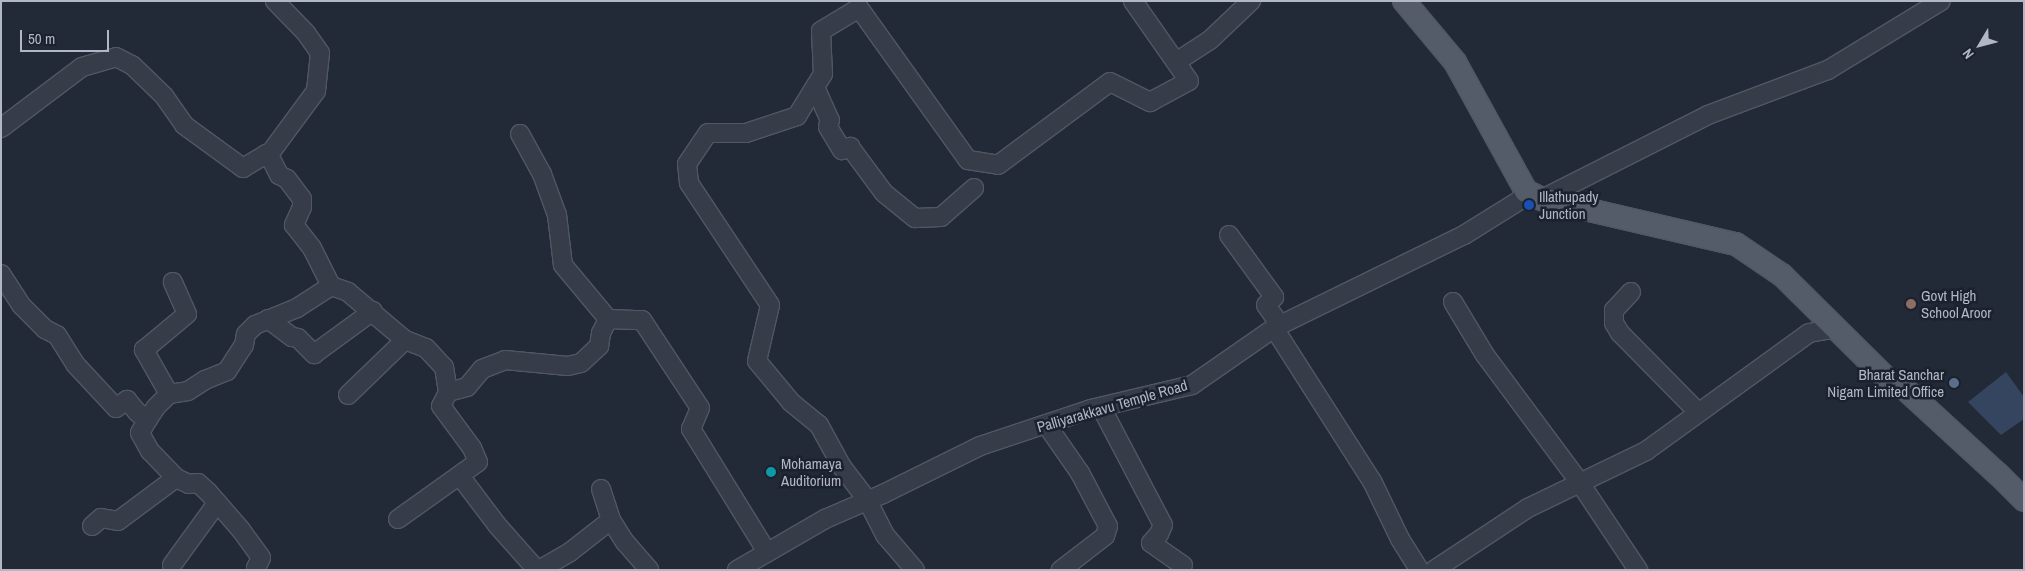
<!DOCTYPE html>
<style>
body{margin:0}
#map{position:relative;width:2025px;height:571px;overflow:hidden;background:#222a38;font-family:"Archivo Narrow",sans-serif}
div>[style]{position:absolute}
.water>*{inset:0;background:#36455f}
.roads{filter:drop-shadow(1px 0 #515764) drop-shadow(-1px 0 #515764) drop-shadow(0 1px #515764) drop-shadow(0 -1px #515764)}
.minor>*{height:18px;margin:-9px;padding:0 9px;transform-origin:9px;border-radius:9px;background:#363d49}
.major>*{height:22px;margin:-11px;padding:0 11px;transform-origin:11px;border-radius:11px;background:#545b69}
.dots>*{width:14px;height:14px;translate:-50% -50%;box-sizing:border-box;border:2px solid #1b222e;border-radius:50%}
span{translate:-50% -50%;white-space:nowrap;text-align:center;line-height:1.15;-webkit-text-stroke:5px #1b222e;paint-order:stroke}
.poi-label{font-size:15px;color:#b1b7c5}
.left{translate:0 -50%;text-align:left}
.right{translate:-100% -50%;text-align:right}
.street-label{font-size:15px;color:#b1b7c5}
.frame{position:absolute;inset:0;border:2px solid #b1b7c5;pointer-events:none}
.north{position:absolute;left:1955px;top:20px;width:50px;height:50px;-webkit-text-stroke:4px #1b222e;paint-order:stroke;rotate:233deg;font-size:14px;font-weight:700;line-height:20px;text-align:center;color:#b1b7c5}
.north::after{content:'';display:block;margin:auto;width:18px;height:22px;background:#b1b7c5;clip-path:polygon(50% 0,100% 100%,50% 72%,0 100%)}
.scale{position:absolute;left:20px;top:30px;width:89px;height:22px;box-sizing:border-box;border:2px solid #b1b7c5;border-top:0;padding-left:6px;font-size:15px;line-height:18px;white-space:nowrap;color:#b1b7c5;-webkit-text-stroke:4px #1b222e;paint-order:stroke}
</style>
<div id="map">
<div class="water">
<div style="clip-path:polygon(2006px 372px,2024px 397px,2024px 419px,2001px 435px,1968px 402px)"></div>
</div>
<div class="roads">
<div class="minor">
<div style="left:1176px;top:62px;width:40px;rotate:-32.9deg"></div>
<div style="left:1210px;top:40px;width:57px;rotate:-43.6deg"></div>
<div style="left:815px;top:87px;width:36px;rotate:66deg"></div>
<div style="left:830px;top:120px;width:7px;rotate:106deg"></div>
<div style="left:828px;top:127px;width:27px;rotate:59deg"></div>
<div style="left:842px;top:150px;width:9px;rotate:-21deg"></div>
<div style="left:850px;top:147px;width:57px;rotate:53.5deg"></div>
<div style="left:884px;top:193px;width:40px;rotate:39deg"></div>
<div style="left:915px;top:218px;width:26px;rotate:-2deg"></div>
<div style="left:941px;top:217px;width:44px;rotate:-41.3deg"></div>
<div style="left:1px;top:128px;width:101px;rotate:-37deg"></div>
<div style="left:82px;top:67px;width:35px;rotate:-16deg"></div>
<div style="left:116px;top:57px;width:18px;rotate:27deg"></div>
<div style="left:132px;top:65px;width:45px;rotate:44.1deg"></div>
<div style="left:164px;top:96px;width:35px;rotate:55deg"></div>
<div style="left:184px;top:125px;width:73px;rotate:36.1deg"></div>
<div style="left:243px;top:168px;width:27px;rotate:-31deg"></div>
<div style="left:266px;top:154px;width:5px;rotate:37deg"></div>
<div style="left:270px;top:157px;width:20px;rotate:63deg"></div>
<div style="left:279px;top:175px;width:9px;rotate:27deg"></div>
<div style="left:287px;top:179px;width:25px;rotate:53deg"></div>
<div style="left:302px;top:199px;width:8px;rotate:90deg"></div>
<div style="left:302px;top:207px;width:20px;rotate:114deg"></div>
<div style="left:294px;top:225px;width:29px;rotate:52deg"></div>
<div style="left:312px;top:248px;width:42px;rotate:63.4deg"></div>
<div style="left:331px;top:286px;width:18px;rotate:19deg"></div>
<div style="left:348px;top:292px;width:75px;rotate:40.1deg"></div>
<div style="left:405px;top:340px;width:22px;rotate:21deg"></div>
<div style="left:426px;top:348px;width:26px;rotate:47deg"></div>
<div style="left:444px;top:367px;width:25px;rotate:81deg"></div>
<div style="left:448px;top:392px;width:20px;rotate:-15deg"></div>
<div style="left:467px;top:387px;width:23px;rotate:-50deg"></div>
<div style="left:482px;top:369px;width:25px;rotate:-21deg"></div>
<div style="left:505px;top:360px;width:63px;rotate:5.4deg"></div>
<div style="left:568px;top:366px;width:13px;rotate:-13deg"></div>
<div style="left:581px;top:363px;width:25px;rotate:-43deg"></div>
<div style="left:599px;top:346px;width:13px;rotate:-81deg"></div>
<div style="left:601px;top:333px;width:16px;rotate:-63deg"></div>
<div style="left:520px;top:134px;width:46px;rotate:61.2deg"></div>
<div style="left:542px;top:174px;width:44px;rotate:69.9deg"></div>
<div style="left:557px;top:215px;width:50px;rotate:83.2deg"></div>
<div style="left:563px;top:265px;width:70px;rotate:50.2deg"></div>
<div style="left:608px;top:319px;width:34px;rotate:2deg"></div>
<div style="left:642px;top:320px;width:105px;rotate:56.6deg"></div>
<div style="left:700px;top:408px;width:23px;rotate:113deg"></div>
<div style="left:691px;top:429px;width:145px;rotate:58.3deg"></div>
<div style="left:268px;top:156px;width:81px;rotate:-53.6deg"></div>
<div style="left:316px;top:91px;width:38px;rotate:-84deg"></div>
<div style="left:320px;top:53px;width:24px;rotate:-125deg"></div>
<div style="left:306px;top:33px;width:45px;rotate:-134.1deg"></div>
<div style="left:1542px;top:199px;width:186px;rotate:-26.8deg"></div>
<div style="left:1708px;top:115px;width:128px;rotate:-20.6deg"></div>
<div style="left:1828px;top:70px;width:132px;rotate:-31.4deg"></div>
<div style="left:1229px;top:235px;width:77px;rotate:54deg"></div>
<div style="left:1274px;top:297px;width:11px;rotate:135deg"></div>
<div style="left:1266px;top:305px;width:24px;rotate:55deg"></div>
<div style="left:1px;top:274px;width:38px;rotate:57deg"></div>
<div style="left:22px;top:306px;width:33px;rotate:45deg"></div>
<div style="left:45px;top:329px;width:13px;rotate:27deg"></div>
<div style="left:57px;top:335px;width:34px;rotate:58deg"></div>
<div style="left:75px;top:364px;width:60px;rotate:47deg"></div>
<div style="left:116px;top:408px;width:14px;rotate:-36deg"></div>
<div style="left:127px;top:400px;width:17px;rotate:50deg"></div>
<div style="left:138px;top:413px;width:12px;rotate:31deg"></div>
<div style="left:148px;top:419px;width:16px;rotate:120deg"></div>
<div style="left:140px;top:433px;width:21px;rotate:61deg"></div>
<div style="left:150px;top:451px;width:37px;rotate:46deg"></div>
<div style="left:176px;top:478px;width:14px;rotate:25deg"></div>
<div style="left:189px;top:484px;width:9px;rotate:-6deg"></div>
<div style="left:198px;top:483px;width:13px;rotate:42deg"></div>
<div style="left:208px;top:492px;width:50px;rotate:49deg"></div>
<div style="left:241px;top:530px;width:34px;rotate:54deg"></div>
<div style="left:261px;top:558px;width:11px;rotate:117deg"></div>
<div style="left:256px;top:568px;width:2px;rotate:63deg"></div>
<div style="left:1631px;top:292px;width:25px;rotate:133deg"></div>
<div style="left:1614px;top:310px;width:13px;rotate:90deg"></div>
<div style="left:1614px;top:323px;width:12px;rotate:59deg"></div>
<div style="left:1620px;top:333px;width:111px;rotate:45.4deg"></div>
<div style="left:1453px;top:302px;width:62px;rotate:58.9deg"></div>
<div style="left:1485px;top:355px;width:159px;rotate:53.4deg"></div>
<div style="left:1580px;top:483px;width:105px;rotate:56.3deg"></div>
<div style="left:268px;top:319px;width:30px;rotate:37deg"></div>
<div style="left:292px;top:337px;width:6px;rotate:9deg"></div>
<div style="left:298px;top:338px;width:23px;rotate:45deg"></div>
<div style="left:314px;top:354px;width:73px;rotate:-36.1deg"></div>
<div style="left:1274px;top:328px;width:182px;rotate:57.4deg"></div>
<div style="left:1372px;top:481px;width:64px;rotate:64.2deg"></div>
<div style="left:1400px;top:539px;width:36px;rotate:58deg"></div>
<div style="left:169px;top:394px;width:51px;rotate:-119.6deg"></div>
<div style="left:144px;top:350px;width:56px;rotate:-39.9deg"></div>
<div style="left:187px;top:314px;width:35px;rotate:-114deg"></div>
<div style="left:348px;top:395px;width:79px;rotate:-44deg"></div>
<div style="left:1101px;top:407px;width:133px;rotate:62.3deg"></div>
<div style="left:1163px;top:525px;width:10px;rotate:114deg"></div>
<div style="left:1159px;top:534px;width:12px;rotate:132deg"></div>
<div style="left:1151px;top:543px;width:39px;rotate:35deg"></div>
<div style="left:148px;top:419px;width:14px;rotate:-56deg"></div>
<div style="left:156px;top:407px;width:18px;rotate:-45deg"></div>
<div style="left:169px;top:394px;width:19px;rotate:-9deg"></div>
<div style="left:188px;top:391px;width:20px;rotate:-33deg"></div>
<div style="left:205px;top:380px;width:24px;rotate:-22deg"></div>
<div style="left:227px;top:371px;width:31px;rotate:-57deg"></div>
<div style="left:244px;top:345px;width:11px;rotate:-80deg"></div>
<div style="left:246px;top:334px;width:13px;rotate:-45deg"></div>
<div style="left:255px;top:325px;width:45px;rotate:-22deg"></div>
<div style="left:297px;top:308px;width:40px;rotate:-32.9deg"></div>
<div style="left:1046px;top:424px;width:60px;rotate:55.2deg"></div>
<div style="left:1080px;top:473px;width:60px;rotate:62.2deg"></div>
<div style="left:1108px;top:526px;width:10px;rotate:107deg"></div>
<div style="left:1105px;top:536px;width:56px;rotate:142.3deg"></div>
<div style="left:460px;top:476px;width:61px;rotate:52.9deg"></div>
<div style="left:497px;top:525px;width:60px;rotate:48.4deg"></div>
<div style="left:601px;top:489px;width:33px;rotate:72deg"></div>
<div style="left:398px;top:519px;width:98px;rotate:-35.5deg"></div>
<div style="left:478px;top:462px;width:15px;rotate:-113deg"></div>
<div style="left:472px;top:448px;width:52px;rotate:-126.4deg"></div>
<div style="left:441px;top:406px;width:16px;rotate:-63deg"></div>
<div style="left:92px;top:526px;width:12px;rotate:-42deg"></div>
<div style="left:101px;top:518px;width:17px;rotate:10deg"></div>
<div style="left:118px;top:521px;width:72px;rotate:-36.6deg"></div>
<div style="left:172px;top:565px;width:77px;rotate:-54deg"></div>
<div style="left:539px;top:570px;width:36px;rotate:-30deg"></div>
<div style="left:570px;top:552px;width:52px;rotate:-38deg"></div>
<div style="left:611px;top:520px;width:26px;rotate:58deg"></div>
<div style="left:625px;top:542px;width:37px;rotate:49deg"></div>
<div style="left:737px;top:570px;width:102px;rotate:-30.1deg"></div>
<div style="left:825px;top:519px;width:63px;rotate:-23.3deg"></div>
<div style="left:883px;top:494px;width:108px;rotate:-26.3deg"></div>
<div style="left:980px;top:446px;width:117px;rotate:-18.4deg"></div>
<div style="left:1091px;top:409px;width:104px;rotate:-13.4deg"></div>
<div style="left:1192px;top:385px;width:100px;rotate:-34.8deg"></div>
<div style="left:1274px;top:328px;width:212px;rotate:-26.1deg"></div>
<div style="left:1464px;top:235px;width:66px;rotate:-32deg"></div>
<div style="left:1520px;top:200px;width:11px;rotate:-56deg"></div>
<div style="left:915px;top:570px;width:46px;rotate:-130.6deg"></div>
<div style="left:885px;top:535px;width:38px;rotate:-117deg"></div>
<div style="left:868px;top:501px;width:43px;rotate:-127.4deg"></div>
<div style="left:842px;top:467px;width:48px;rotate:-118.7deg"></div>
<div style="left:819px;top:425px;width:36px;rotate:-141deg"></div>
<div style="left:791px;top:402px;width:53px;rotate:-129.7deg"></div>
<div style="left:757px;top:361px;width:57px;rotate:-76.9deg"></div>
<div style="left:770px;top:305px;width:146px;rotate:-123.6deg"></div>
<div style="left:689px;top:183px;width:19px;rotate:-96deg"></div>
<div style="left:687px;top:164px;width:37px;rotate:-56deg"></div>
<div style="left:708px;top:133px;width:38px"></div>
<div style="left:746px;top:133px;width:54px;rotate:-18.4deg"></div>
<div style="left:797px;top:116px;width:49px;rotate:-58.2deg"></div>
<div style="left:823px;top:74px;width:43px;rotate:-92.7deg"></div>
<div style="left:821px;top:31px;width:44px;rotate:-31.2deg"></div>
<div style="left:859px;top:8px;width:187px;rotate:54.4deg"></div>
<div style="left:968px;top:160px;width:30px;rotate:9deg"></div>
<div style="left:998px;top:165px;width:139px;rotate:-36.5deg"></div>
<div style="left:1110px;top:82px;width:45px;rotate:26.6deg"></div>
<div style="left:1150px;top:102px;width:44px;rotate:-28.3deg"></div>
<div style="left:1189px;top:81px;width:98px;rotate:-125deg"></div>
<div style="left:1434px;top:570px;width:113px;rotate:-33.4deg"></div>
<div style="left:1528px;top:508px;width:131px;rotate:-25.8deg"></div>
<div style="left:1646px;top:451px;width:201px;rotate:-35.9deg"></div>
<div style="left:1809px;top:333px;width:27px;rotate:-10deg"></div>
</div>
<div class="major">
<div style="left:1404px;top:1px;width:80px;rotate:50.1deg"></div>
<div style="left:1455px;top:62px;width:147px;rotate:61.2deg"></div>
<div style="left:1526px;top:191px;width:18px;rotate:27deg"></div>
<div style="left:1542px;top:199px;width:199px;rotate:13.1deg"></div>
<div style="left:1736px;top:244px;width:55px;rotate:34deg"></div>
<div style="left:1782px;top:275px;width:149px;rotate:44.7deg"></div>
<div style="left:1888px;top:380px;width:19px;rotate:28deg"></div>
<div style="left:1905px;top:389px;width:127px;rotate:42.5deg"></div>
<div style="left:1999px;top:475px;width:35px;rotate:45deg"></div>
</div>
</div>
<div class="dots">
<div style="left:1529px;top:205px;background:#1a4fb4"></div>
<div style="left:1911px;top:304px;background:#8d6e63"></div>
<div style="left:1954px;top:383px;background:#5c6f8a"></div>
<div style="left:771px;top:472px;background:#0f9aa8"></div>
</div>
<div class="poi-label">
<span class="left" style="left:1539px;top:205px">Illathupady<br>Junction</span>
<span class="left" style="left:1921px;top:304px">Govt High<br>School Aroor</span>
<span class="right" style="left:1944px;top:383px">Bharat Sanchar<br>Nigam Limited Office</span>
<span class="left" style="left:781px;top:472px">Mohamaya<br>Auditorium</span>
</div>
<div class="street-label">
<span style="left:1112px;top:406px;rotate:-16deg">Palliyarakkavu Temple Road</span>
</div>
<div class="frame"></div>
<div class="north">N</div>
<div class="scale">50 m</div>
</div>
